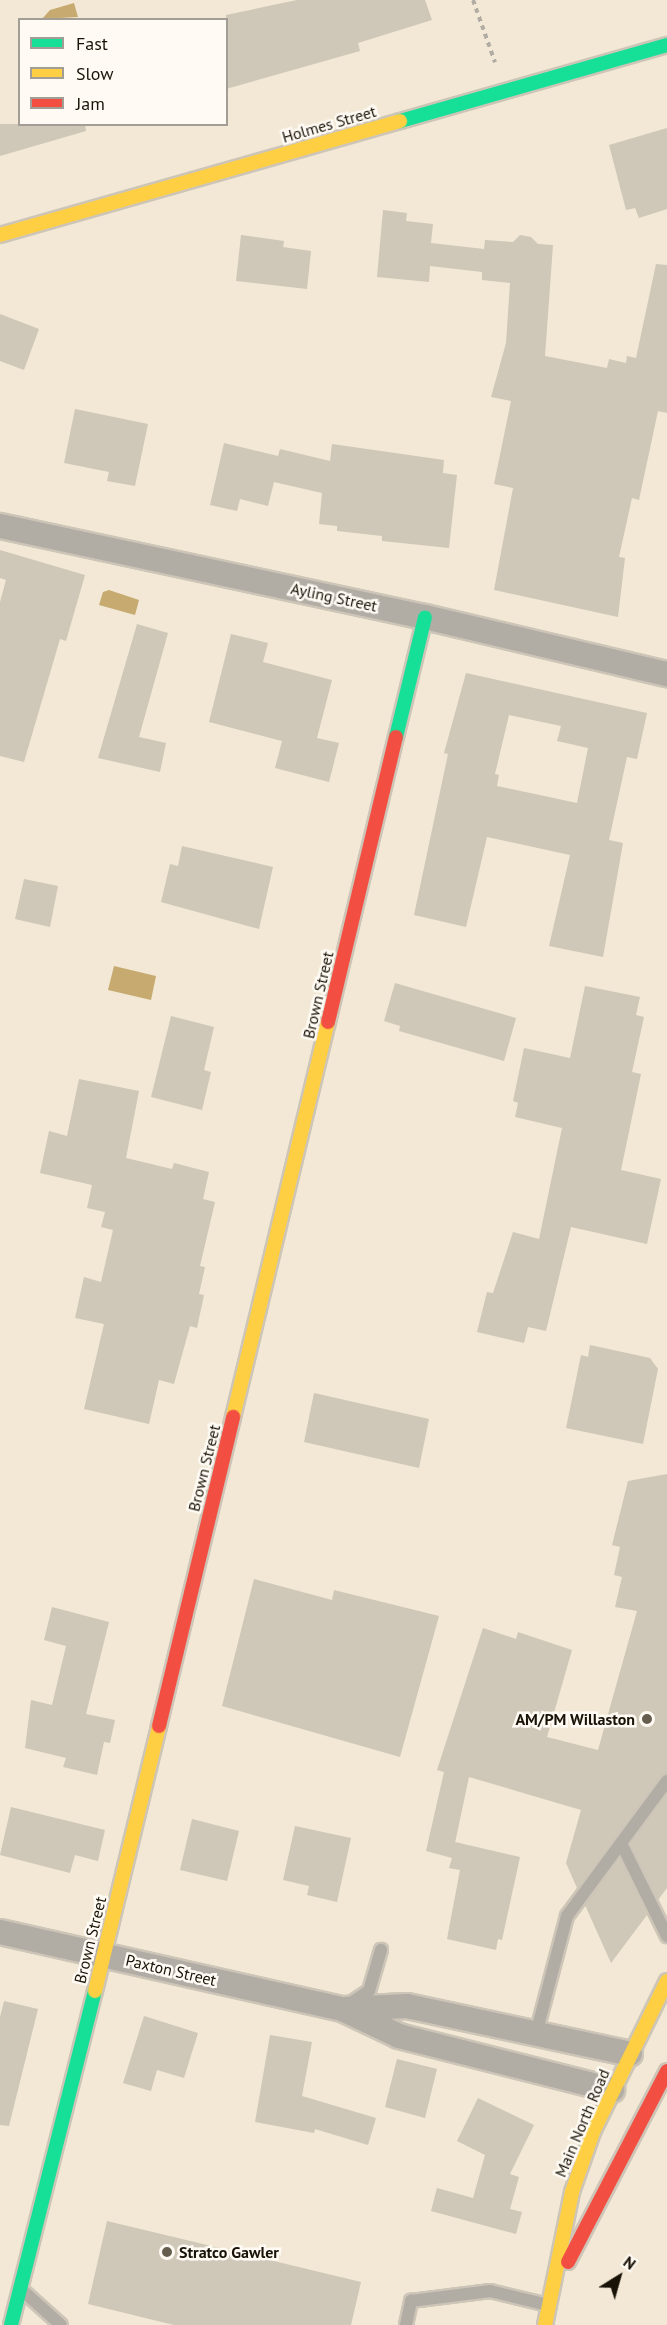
<!DOCTYPE html>
<style>
body{margin:0}
#map{position:relative;width:667px;height:2325px;overflow:hidden;background:#f2e8d5;font-family:"PT Sans",sans-serif}
div>[style]{position:absolute}
.water>*{inset:0;background:#c7aa6f}
.building>*{inset:0;background:#cfc7b8}
.path>*{height:4px;margin-top:-2px;transform-origin:0;background:repeating-linear-gradient(90deg,#b1aca3 0 4.5px,transparent 0 9px)}
.roads{filter:drop-shadow(2px 0 #cdc5b7) drop-shadow(-2px 0 #cdc5b7) drop-shadow(0 2px #cdc5b7) drop-shadow(0 -2px #cdc5b7)}
.lane>*{height:12px;margin:-6px;padding:0 6px;transform-origin:6px;border-radius:6px;background:#b1ada5}
.street>*{height:24px;margin:-12px;padding:0 12px;transform-origin:12px;border-radius:12px;background:#b1ada5}
.fast>*{height:14px;margin:-7px;padding:0 7px;transform-origin:7px;border-radius:7px;background:#16e098}
.slow>*{height:14px;margin:-7px;padding:0 7px;transform-origin:7px;border-radius:7px;background:#ffcf43}
.jam>*{height:14px;margin:-7px;padding:0 7px;transform-origin:7px;border-radius:7px;background:#f24e42}
.dots>*{width:16px;height:16px;translate:-50% -50%;box-sizing:border-box;border:3px solid #fffbf4;border-radius:50%}
span{translate:-50% -50%;white-space:nowrap;text-align:center;line-height:1.15;-webkit-text-stroke:5px #fffbf4;paint-order:stroke}
.street-label{font-size:16px;color:#191307}
.poi-label{font-size:16px;color:#191307;font-weight:700}
.right{translate:-100% -50%;text-align:right}
.left{translate:0 -50%;text-align:left}
.legend{position:absolute;left:18px;top:18px;width:210px;height:108px;box-sizing:border-box;background:#fffbf4;border:2px solid #a39e95;margin:0;padding:8px 10px;list-style:none;font-size:18px;color:#191307}
.legend li{display:flex;align-items:center;gap:12px;height:30px}
.legend b{width:30px;border:2px solid #a39e95}
.north{position:absolute;left:589px;top:2247px;width:60px;height:60px;-webkit-text-stroke:4px #fffbf4;paint-order:stroke;rotate:37deg;font-size:16px;font-weight:700;line-height:24px;text-align:center;color:#191307}
.north::after{content:'';display:block;margin:auto;width:21px;height:27px;background:#191307;clip-path:polygon(50% 0,100% 100%,50% 72%,0 100%)}
</style>
<div id="map">
<div class="water">
<div style="clip-path:polygon(74px 3px,78px 17px,42px 19px,50px 10px)"></div>
<div style="clip-path:polygon(109px 590px,139px 600px,135px 615px,99px 605px,103px 592px)"></div>
<div style="clip-path:polygon(114px 966px,156px 976px,151px 1000px,108px 990px)"></div>
</div>
<div class="building">
<div style="clip-path:polygon(297px 0,425px 0,432px 20px,358px 43px,360px 51px,226px 89px,226px 15px)"></div>
<div style="clip-path:polygon(0 124px,85px 124px,86px 131px,0 156px)"></div>
<div style="clip-path:polygon(667px 128px,667px 209px,639px 218px,635px 208px,626px 210px,609px 145px)"></div>
<div style="clip-path:polygon(383px 210px,407px 213px,406px 221px,433px 224px,431px 243px,484px 249px,485px 240px,513px 242px,520px 235px,531px 237px,538px 244px,553px 245px,545px 356px,607px 368px,609px 359px,626px 363px,627px 356px,636px 358px,656px 264px,667px 265px,667px 413px,658px 411px,639px 500px,632px 498px,619px 557px,625px 558px,618px 617px,494px 590px,513px 488px,494px 484px,511px 401px,491px 397px,506px 343px,510px 283px,482px 280px,482px 272px,430px 266px,429px 282px,377px 277px)"></div>
<div style="clip-path:polygon(241px 235px,284px 241px,283px 247px,311px 251px,307px 289px,236px 281px)"></div>
<div style="clip-path:polygon(0 314px,39px 329px,24px 370px,0 361px)"></div>
<div style="clip-path:polygon(75px 409px,148px 424px,135px 486px,107px 481px,109px 472px,64px 463px)"></div>
<div style="clip-path:polygon(224px 443px,278px 456px,280px 449px,330px 461px,332px 444px,444px 460px,443px 473px,457px 475px,449px 548px,382px 541px,382px 536px,337px 531px,337px 526px,319px 524px,322px 493px,274px 482px,268px 506px,240px 499px,237px 511px,210px 505px)"></div>
<div style="clip-path:polygon(0 550px,85px 575px,66px 641px,60px 639px,24px 762px,0 756px,0 602px,6px 580px,0 578px)"></div>
<div style="clip-path:polygon(137px 624px,168px 633px,139px 737px,166px 743px,160px 772px,98px 758px)"></div>
<div style="clip-path:polygon(231px 634px,268px 643px,263px 662px,332px 680px,317px 738px,339px 743px,329px 782px,275px 768px,282px 741px,209px 722px)"></div>
<div style="clip-path:polygon(evenodd,466px 673px,647px 713px,637px 759px,627px 757px,609px 840px,623px 843px,603px 957px,549px 946px,570px 855px,487px 837px,466px 927px,414px 915px,448px 754px,444px 753px,466px 673px,509px 715px,561px 726px,557px 741px,588px 748px,577px 803px,497px 786px,499px 775px,495px 774px,509px 715px)"></div>
<div style="clip-path:polygon(182px 846px,273px 867px,259px 929px,161px 902px,170px 864px,178px 866px)"></div>
<div style="clip-path:polygon(24px 879px,58px 886px,50px 927px,15px 919px)"></div>
<div style="clip-path:polygon(395px 983px,516px 1018px,504px 1061px,399px 1031px,400px 1026px,384px 1021px)"></div>
<div style="clip-path:polygon(585px 986px,640px 997px,636px 1015px,644px 1017px,632px 1072px,641px 1074px,621px 1170px,661px 1179px,647px 1244px,571px 1227px,546px 1331px,528px 1327px,524px 1343px,477px 1332px,487px 1292px,493px 1293px,513px 1232px,539px 1239px,562px 1128px,515px 1117px,518px 1103px,513px 1101px,524px 1048px,570px 1058px)"></div>
<div style="clip-path:polygon(171px 1016px,214px 1027px,204px 1070px,211px 1072px,202px 1110px,151px 1097px)"></div>
<div style="clip-path:polygon(79px 1079px,139px 1091px,126px 1158px,172px 1169px,174px 1163px,209px 1172px,203px 1199px,215px 1202px,200px 1266px,205px 1267px,199px 1294px,204px 1295px,197px 1328px,190px 1326px,174px 1384px,159px 1380px,149px 1424px,84px 1409px,104px 1324px,75px 1318px,84px 1277px,101px 1282px,113px 1230px,101px 1227px,105px 1212px,87px 1208px,92px 1185px,40px 1173px,49px 1131px,67px 1136px)"></div>
<div style="clip-path:polygon(590px 1345px,650px 1358px,658px 1369px,643px 1444px,566px 1428px,581px 1355px,588px 1357px)"></div>
<div style="clip-path:polygon(314px 1393px,429px 1419px,419px 1468px,304px 1442px)"></div>
<div style="clip-path:polygon(667px 1474px,667px 1773px,660px 1776px,577px 1888px,566px 1863px,581px 1810px,469px 1777px,452px 1857px,455px 1842px,520px 1857px,502px 1940px,498px 1939px,496px 1950px,447px 1939px,460px 1870px,449px 1868px,452px 1858px,426px 1851px,444px 1772px,437px 1770px,483px 1628px,516px 1639px,518px 1632px,572px 1650px,547px 1737px,598px 1750px,637px 1611px,615px 1607px,622px 1577px,614px 1575px,620px 1547px,612px 1545px,628px 1481px)"></div>
<div style="clip-path:polygon(254px 1579px,332px 1600px,334px 1590px,439px 1616px,400px 1757px,222px 1706px)"></div>
<div style="clip-path:polygon(52px 1607px,109px 1622px,86px 1714px,115px 1720px,110px 1743px,104px 1742px,97px 1775px,63px 1767px,66px 1758px,25px 1748px,31px 1700px,52px 1705px,66px 1646px,44px 1640px)"></div>
<div style="clip-path:polygon(667px 1795px,667px 1888px,658px 1900px,631px 1844px)"></div>
<div style="clip-path:polygon(11px 1807px,105px 1830px,98px 1861px,75px 1855px,70px 1873px,0 1855px)"></div>
<div style="clip-path:polygon(192px 1819px,239px 1831px,227px 1881px,180px 1870px)"></div>
<div style="clip-path:polygon(295px 1826px,351px 1838px,337px 1902px,307px 1895px,309px 1886px,283px 1880px)"></div>
<div style="clip-path:polygon(620px 1859px,647px 1915px,611px 1963px,585px 1905px)"></div>
<div style="clip-path:polygon(4px 2001px,38px 2009px,9px 2126px,0 2125px,0 2017px)"></div>
<div style="clip-path:polygon(144px 2016px,198px 2033px,184px 2078px,157px 2070px,151px 2091px,123px 2083px)"></div>
<div style="clip-path:polygon(270px 2035px,312px 2042px,302px 2096px,376px 2118px,368px 2145px,315px 2129px,314px 2133px,255px 2122px)"></div>
<div style="clip-path:polygon(397px 2059px,437px 2069px,425px 2118px,385px 2107px)"></div>
<div style="clip-path:polygon(478px 2098px,534px 2125px,510px 2174px,519px 2177px,510px 2209px,522px 2212px,516px 2234px,431px 2211px,437px 2188px,473px 2198px,485px 2155px,457px 2141px)"></div>
<div style="clip-path:polygon(107px 2221px,361px 2282px,351px 2325px,174px 2325px,88px 2304px)"></div>
</div>
<div class="path">
<div style="left:473px;top:0;width:66px;rotate:70.5deg"></div>
</div>
<div class="roads">
<div class="lane">
<div style="left:621px;top:1843px;width:104px;rotate:63.7deg"></div>
<div style="left:348px;top:2005px;width:25px;rotate:-34deg"></div>
<div style="left:369px;top:1991px;width:43px;rotate:-73.7deg"></div>
<div style="left:536px;top:2034px;width:122px;rotate:-75.3deg"></div>
<div style="left:567px;top:1916px;width:168px;rotate:-53.5deg"></div>
<div style="left:22px;top:2290px;width:52px;rotate:41.9deg"></div>
<div style="left:406px;top:2325px;width:25px;rotate:-78deg"></div>
<div style="left:411px;top:2301px;width:80px;rotate:-7.2deg"></div>
<div style="left:490px;top:2291px;width:60px;rotate:13.6deg"></div>
</div>
<div class="street">
<div style="left:0;top:526px;width:435px;rotate:12.1deg"></div>
<div style="left:425px;top:617px;width:249px;rotate:13.3deg"></div>
<div style="left:0;top:1932px;width:351px;rotate:12.7deg"></div>
<div style="left:342px;top:2009px;width:63px;rotate:25.3deg"></div>
<div style="left:399px;top:2036px;width:220px;rotate:14.2deg"></div>
<div style="left:344px;top:2009px;width:63px;rotate:-2.7deg"></div>
<div style="left:407px;top:2006px;width:228px;rotate:12.1deg"></div>
</div>
<div class="fast">
<div style="left:400px;top:121px;width:278px;rotate:-15.9deg"></div>
<div style="left:396px;top:737px;width:123px;rotate:-76.4deg"></div>
<div style="left:11px;top:2325px;width:344px;rotate:-75.9deg"></div>
</div>
<div class="slow">
<div style="left:0;top:235px;width:416px;rotate:-15.9deg"></div>
<div style="left:233px;top:1417px;width:406px;rotate:-76.5deg"></div>
<div style="left:95px;top:1991px;width:273px;rotate:-76.4deg"></div>
<div style="left:545px;top:2325px;width:136px;rotate:-78.5deg"></div>
<div style="left:572px;top:2192px;width:64px;rotate:-70.7deg"></div>
<div style="left:593px;top:2132px;width:168px;rotate:-63.9deg"></div>
</div>
<div class="jam">
<div style="left:328px;top:1022px;width:293px;rotate:-76.6deg"></div>
<div style="left:159px;top:1726px;width:318px;rotate:-76.5deg"></div>
<div style="left:568px;top:2262px;width:215px;rotate:-62.6deg"></div>
</div>
</div>
<div class="dots">
<div style="left:647px;top:1719px;background:#655e4f"></div>
<div style="left:167px;top:2252px;background:#655e4f"></div>
</div>
<div class="street-label">
<span style="left:329px;top:124px;rotate:-16deg">Holmes Street</span>
<span style="left:334px;top:597px;rotate:12deg">Ayling Street</span>
<span style="left:318px;top:995px;rotate:-77deg">Brown Street</span>
<span style="left:204px;top:1468px;rotate:-76deg">Brown Street</span>
<span style="left:90px;top:1940px;rotate:-76deg">Brown Street</span>
<span style="left:171px;top:1970px;rotate:13deg">Paxton Street</span>
<span style="left:582px;top:2123px;rotate:-67deg">Main North Road</span>
</div>
<div class="poi-label">
<span class="right" style="left:635px;top:1719px">AM/PM Willaston</span>
<span class="left" style="left:179px;top:2252px">Stratco Gawler</span>
</div>
<ul class="legend">
<li><b style="height:8px;background:#16e098"></b>Fast</li>
<li><b style="height:8px;background:#ffcf43"></b>Slow</li>
<li><b style="height:8px;background:#f24e42"></b>Jam</li>
</ul>
<div class="north">N</div>
</div>
